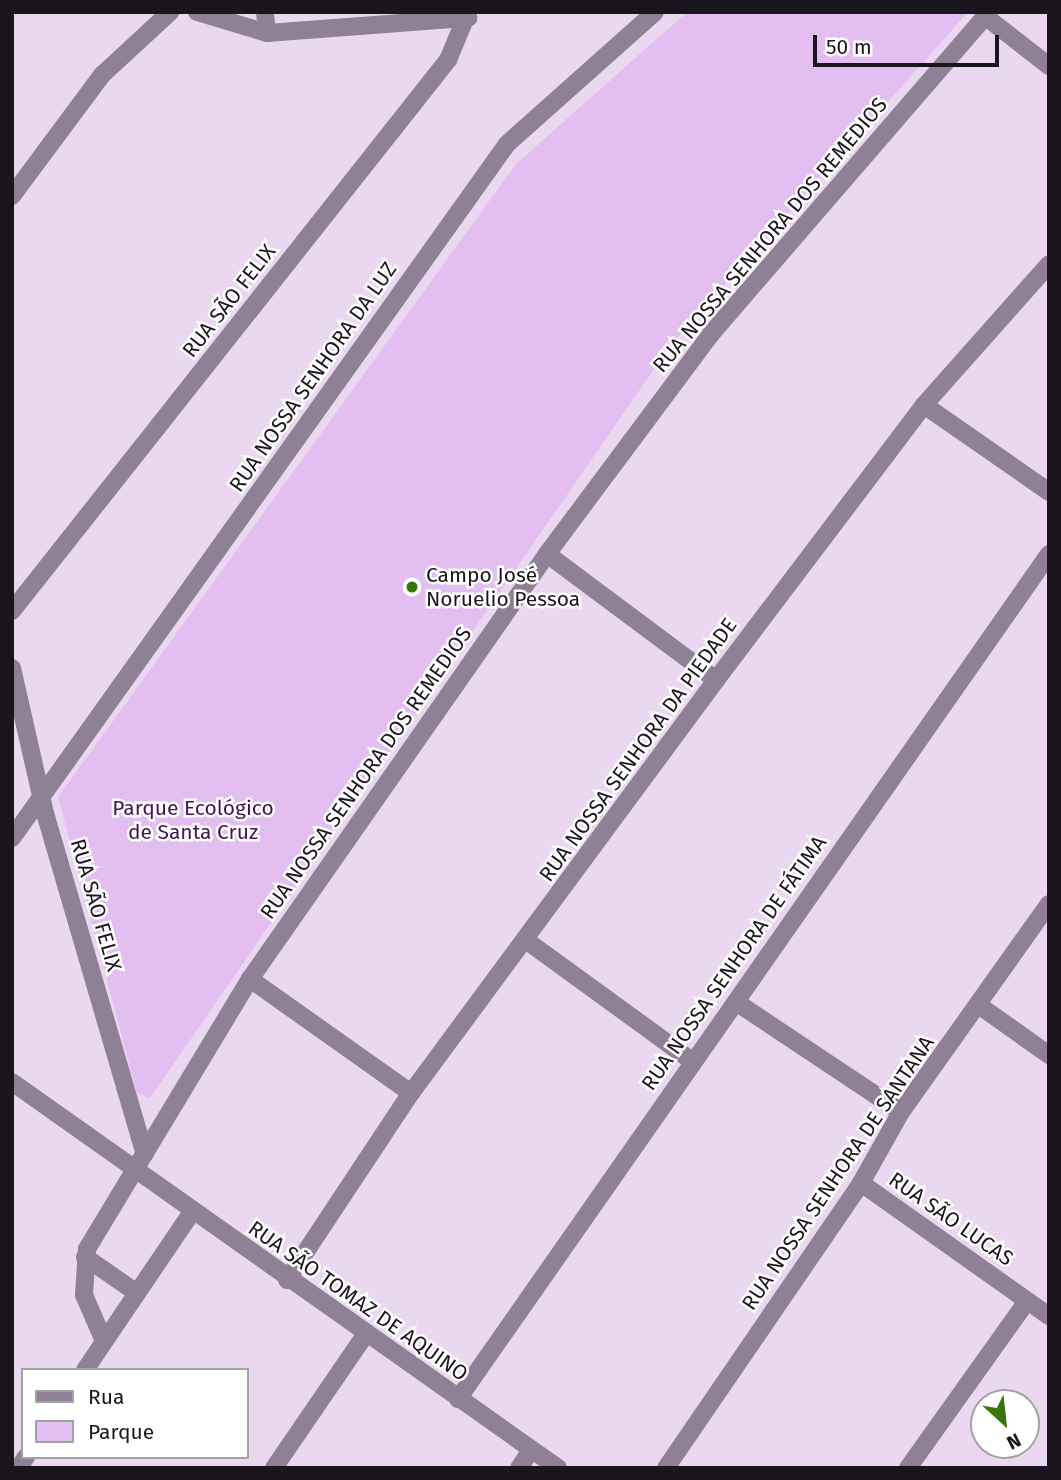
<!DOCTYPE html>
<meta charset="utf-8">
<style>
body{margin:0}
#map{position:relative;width:1061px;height:1480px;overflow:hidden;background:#ead8f1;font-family:"Fira Sans",sans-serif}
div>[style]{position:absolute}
.green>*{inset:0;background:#e2bff0}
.street>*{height:18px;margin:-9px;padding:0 9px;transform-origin:9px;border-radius:9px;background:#8f8095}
.dots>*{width:19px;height:19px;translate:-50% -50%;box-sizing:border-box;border:4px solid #fff;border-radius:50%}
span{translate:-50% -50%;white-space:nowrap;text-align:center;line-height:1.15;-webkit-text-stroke:5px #fff;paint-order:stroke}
.street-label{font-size:21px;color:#1b151e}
.poi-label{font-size:21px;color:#1b151e}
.left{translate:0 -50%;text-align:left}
.park-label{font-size:21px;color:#421552}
.frame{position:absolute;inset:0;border:14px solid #1b151e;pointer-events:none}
.legend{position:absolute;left:21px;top:1368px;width:228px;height:91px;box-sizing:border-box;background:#fff;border:2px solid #a4a1a5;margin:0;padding:9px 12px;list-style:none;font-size:21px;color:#1b151e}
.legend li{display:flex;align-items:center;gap:14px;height:35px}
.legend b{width:35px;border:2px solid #a4a1a5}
.north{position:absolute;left:970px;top:1389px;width:70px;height:70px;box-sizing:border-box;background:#fff;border:2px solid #a4a1a5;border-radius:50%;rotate:153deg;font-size:19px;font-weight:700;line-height:28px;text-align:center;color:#1b151e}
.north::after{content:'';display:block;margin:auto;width:24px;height:32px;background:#38750c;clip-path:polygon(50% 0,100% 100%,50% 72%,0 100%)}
.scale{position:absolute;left:813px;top:35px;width:186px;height:32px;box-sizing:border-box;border:4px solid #1b151e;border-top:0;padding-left:9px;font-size:21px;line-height:24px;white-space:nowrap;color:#1b151e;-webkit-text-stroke:5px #fff;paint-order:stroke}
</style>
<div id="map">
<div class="green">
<div style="clip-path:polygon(687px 12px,968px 12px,670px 346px,150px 1098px,137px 1093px,58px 797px,516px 164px)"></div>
</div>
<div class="street">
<div style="left:197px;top:12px;width:73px;rotate:16.7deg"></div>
<div style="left:267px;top:33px;width:202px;rotate:-4.3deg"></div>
<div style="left:265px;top:12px;width:21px;rotate:85deg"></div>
<div style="left:986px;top:17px;width:80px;rotate:37.9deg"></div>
<div style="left:12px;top:196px;width:151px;rotate:-53.4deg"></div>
<div style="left:102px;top:75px;width:93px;rotate:-42.8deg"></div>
<div style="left:924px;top:405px;width:152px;rotate:34.8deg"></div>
<div style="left:547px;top:554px;width:211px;rotate:36.7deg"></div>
<div style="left:12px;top:611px;width:703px;rotate:-51.65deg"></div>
<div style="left:448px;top:60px;width:52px;rotate:-67.4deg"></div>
<div style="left:12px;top:668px;width:149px;rotate:77.2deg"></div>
<div style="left:45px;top:813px;width:355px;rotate:73.7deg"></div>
<div style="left:12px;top:838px;width:852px;rotate:-54.5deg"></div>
<div style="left:507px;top:144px;width:198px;rotate:-41.7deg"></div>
<div style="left:527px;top:941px;width:204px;rotate:36deg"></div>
<div style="left:250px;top:979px;width:197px;rotate:35.3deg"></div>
<div style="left:736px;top:1002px;width:198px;rotate:33.7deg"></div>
<div style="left:980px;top:1006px;width:85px;rotate:35.4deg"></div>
<div style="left:12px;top:1082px;width:669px;rotate:35.26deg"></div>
<div style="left:861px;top:1183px;width:230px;rotate:35.3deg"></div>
<div style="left:85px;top:1257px;width:63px;rotate:34.7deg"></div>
<div style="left:287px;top:1280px;width:224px;rotate:-56.5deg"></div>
<div style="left:411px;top:1093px;width:513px;rotate:-53.55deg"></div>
<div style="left:716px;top:680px;width:345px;rotate:-52.9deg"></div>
<div style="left:924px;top:405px;width:188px;rotate:-48.4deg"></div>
<div style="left:104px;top:1341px;width:50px;rotate:-113.5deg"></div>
<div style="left:84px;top:1295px;width:46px;rotate:-86.3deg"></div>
<div style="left:87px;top:1249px;width:315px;rotate:-58.9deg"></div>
<div style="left:250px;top:979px;width:518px;rotate:-55.05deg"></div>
<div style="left:547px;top:554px;width:274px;rotate:-53.3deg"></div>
<div style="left:711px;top:334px;width:425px;rotate:-49.2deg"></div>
<div style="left:85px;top:1370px;width:191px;rotate:-55.9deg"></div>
<div style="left:458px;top:1399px;width:1031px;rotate:-55.03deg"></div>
<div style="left:19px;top:1468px;width:13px;rotate:-58deg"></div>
<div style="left:274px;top:1468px;width:161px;rotate:-55.6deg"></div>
<div style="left:519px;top:1468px;width:22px;rotate:-56deg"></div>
<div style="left:666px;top:1468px;width:345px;rotate:-55.6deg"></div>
<div style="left:861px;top:1183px;width:81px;rotate:-60.6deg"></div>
<div style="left:901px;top:1112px;width:255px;rotate:-54.6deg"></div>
<div style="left:908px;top:1468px;width:205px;rotate:-54.5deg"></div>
</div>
<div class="dots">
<div style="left:412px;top:587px;background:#38750c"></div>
</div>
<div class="street-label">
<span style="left:770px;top:235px;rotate:-50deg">RUA NOSSA SENHORA DOS REMEDIOS</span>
<span style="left:229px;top:301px;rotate:-52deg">RUA SÃO FELIX</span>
<span style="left:313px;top:377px;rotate:-55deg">RUA NOSSA SENHORA DA LUZ</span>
<span style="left:638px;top:750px;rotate:-54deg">RUA NOSSA SENHORA DA PIEDADE</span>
<span style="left:366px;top:773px;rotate:-55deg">RUA NOSSA SENHORA DOS REMEDIOS</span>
<span style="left:96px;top:905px;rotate:74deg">RUA SÃO FELIX</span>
<span style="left:734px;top:963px;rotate:-55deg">RUA NOSSA SENHORA DE FÁTIMA</span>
<span style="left:838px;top:1173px;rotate:-56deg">RUA NOSSA SENHORA DE SANTANA</span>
<span style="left:951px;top:1219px;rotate:35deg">RUA SÃO LUCAS</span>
<span style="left:358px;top:1301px;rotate:35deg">RUA SÃO TOMAZ DE AQUINO</span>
</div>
<div class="poi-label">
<span class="left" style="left:426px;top:587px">Campo José<br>Noruelio Pessoa</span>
</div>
<div class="park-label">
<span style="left:193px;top:820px">Parque Ecológico<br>de Santa Cruz</span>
</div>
<div class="frame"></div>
<ul class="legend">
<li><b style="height:9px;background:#8f8095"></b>Rua</li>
<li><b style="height:19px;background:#e2bff0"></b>Parque</li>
</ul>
<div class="north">N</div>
<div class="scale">50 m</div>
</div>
